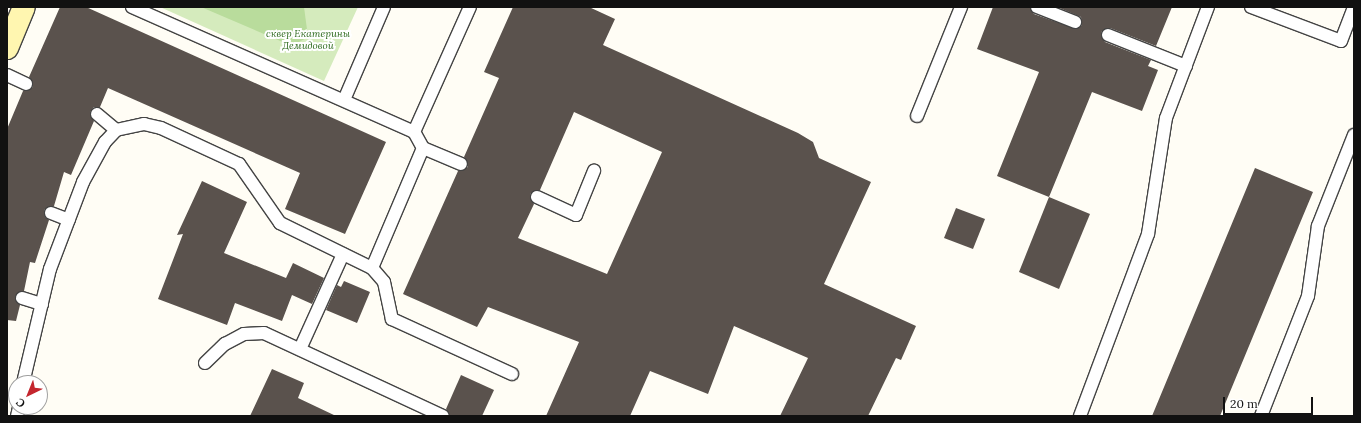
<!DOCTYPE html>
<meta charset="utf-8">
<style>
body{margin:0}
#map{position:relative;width:1361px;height:423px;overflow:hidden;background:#fffdf5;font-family:Lora,serif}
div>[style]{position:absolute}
.green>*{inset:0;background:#d5ebbd}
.forest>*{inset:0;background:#b9dc9c}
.building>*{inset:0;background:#5a524d}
.roads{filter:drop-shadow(1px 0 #444) drop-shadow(-1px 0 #444) drop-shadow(0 1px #444) drop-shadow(0 -1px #444)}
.service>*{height:12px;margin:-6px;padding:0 6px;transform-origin:6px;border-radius:6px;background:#fff}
.secondary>*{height:22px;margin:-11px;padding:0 11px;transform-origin:11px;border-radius:11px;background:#fff6b0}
span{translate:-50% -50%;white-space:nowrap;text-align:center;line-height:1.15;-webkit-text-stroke:4px #fff;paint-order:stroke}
.park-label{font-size:10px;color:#2f6b1f;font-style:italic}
.frame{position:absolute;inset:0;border:8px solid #111;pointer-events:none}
.north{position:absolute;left:8px;top:375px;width:40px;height:40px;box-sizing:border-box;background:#fff;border:1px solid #a0a0a0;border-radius:50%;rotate:223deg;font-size:11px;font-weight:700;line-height:16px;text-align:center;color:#111}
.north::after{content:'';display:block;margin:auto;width:14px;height:18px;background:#c4262e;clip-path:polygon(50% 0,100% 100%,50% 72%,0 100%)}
.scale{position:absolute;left:1223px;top:397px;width:90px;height:18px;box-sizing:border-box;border:2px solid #111;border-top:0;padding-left:5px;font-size:12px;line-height:14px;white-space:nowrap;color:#111;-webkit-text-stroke:3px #fff;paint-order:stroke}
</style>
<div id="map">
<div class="green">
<div style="clip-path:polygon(160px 7px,358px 7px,324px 81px)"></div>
</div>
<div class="forest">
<div style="clip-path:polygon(201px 7px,304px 7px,308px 37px,292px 46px)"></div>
</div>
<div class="building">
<div style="clip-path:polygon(60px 7px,86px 7px,386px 142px,345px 234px,285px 209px,300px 173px,108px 88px,100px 107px,94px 107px,90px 112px,94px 121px,71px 175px,64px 172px,54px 206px,44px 210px,45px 217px,49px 220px,35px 263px,30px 262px,24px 291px,15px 296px,20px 305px,16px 321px,7px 320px,7px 129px,23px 91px,33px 87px,29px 77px)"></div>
<div style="clip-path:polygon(evenodd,513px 7px,589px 7px,615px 19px,603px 45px,798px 133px,813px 142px,819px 158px,871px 182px,824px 284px,916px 326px,901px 360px,896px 358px,868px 416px,780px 416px,808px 358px,734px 326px,708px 394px,650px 371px,630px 416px,546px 416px,579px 342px,488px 307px,477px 327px,403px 294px,458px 171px,468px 167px,464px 157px,499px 78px,484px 72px,513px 7px,574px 112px,662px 152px,607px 274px,518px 238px,534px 204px,530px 194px,540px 190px,574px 112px)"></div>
<div style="clip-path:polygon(993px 7px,1030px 7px,1034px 14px,1076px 29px,1082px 25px,1081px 17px,1057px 7px,1172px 7px,1156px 46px,1110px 28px,1101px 32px,1105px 42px,1151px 60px,1148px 66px,1158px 70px,1142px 111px,1092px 92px,1049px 197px,997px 176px,1039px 72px,977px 49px)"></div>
<div style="clip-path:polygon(1255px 168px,1313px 192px,1295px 235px,1220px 416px,1152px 416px)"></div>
<div style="clip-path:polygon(202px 181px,247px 202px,224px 253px,286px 278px,293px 263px,324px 278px,312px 304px,292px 295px,282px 321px,235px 303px,227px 325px,158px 299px,183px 234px,177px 235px)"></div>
<div style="clip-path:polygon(1049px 197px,1090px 214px,1059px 289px,1019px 272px)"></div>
<div style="clip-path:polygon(956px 208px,985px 219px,973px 249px,944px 238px)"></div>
<div style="clip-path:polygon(344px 281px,370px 292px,357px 323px,326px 310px,337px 285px,341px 287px)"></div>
<div style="clip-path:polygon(272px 369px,304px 383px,298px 398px,336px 416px,250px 416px)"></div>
<div style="clip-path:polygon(461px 375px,494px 390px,482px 416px,450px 416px,446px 409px)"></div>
</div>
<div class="roads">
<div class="service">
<div style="left:132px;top:7px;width:308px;rotate:23.9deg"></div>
<div style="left:1037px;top:7px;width:41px;rotate:21.5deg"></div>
<div style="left:1251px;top:7px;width:96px;rotate:20.7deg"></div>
<div style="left:1341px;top:41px;width:36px;rotate:-69deg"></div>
<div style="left:1108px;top:35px;width:84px;rotate:21.7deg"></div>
<div style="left:7px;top:75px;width:21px;rotate:25deg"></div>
<div style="left:344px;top:100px;width:101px;rotate:-66.7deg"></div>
<div style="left:97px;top:114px;width:25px;rotate:40deg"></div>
<div style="left:917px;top:116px;width:118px;rotate:-68deg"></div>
<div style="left:423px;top:148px;width:41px;rotate:22.8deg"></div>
<div style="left:537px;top:197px;width:43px;rotate:24.8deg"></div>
<div style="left:576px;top:215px;width:48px;rotate:-67.8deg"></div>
<div style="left:51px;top:213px;width:19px;rotate:21deg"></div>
<div style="left:372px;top:268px;width:130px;rotate:-67deg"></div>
<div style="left:423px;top:148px;width:18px;rotate:-119deg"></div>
<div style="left:414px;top:132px;width:137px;rotate:-65.9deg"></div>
<div style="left:22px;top:298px;width:21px;rotate:17deg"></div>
<div style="left:300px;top:349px;width:104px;rotate:-65.6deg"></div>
<div style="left:205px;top:363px;width:28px;rotate:-44deg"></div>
<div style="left:225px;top:344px;width:21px;rotate:-28deg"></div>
<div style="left:244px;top:334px;width:20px;rotate:-3deg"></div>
<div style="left:264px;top:333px;width:197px;rotate:24.9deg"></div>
<div style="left:23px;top:383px;width:117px;rotate:-76.7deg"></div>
<div style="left:50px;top:269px;width:93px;rotate:-69.2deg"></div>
<div style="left:83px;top:182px;width:46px;rotate:-61.2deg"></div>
<div style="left:105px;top:142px;width:16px;rotate:-47deg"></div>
<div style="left:116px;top:130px;width:29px;rotate:-12deg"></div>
<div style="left:144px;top:124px;width:17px;rotate:13deg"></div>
<div style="left:161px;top:128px;width:86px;rotate:24.8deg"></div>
<div style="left:239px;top:164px;width:72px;rotate:55.2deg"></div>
<div style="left:280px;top:223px;width:102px;rotate:26.1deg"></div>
<div style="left:372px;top:268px;width:18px;rotate:49deg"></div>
<div style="left:384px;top:282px;width:38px;rotate:78deg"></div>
<div style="left:392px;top:319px;width:132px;rotate:24.6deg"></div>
<div style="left:17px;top:416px;width:9px;rotate:-77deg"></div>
<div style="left:1080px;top:416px;width:194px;rotate:-69.5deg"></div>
<div style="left:1148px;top:234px;width:117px;rotate:-81.2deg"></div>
<div style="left:1166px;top:118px;width:119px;rotate:-69.3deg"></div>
<div style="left:1261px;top:416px;width:129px;rotate:-68.6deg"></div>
<div style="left:1308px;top:296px;width:71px;rotate:-81.9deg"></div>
<div style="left:1318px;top:226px;width:98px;rotate:-68.4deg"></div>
</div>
<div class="secondary">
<div style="left:7px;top:48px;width:44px;rotate:-67.5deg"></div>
</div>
</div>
<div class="park-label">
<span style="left:308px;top:39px">сквер Екатерины<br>Демидовой</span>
</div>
<div class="frame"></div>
<div class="north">С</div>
<div class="scale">20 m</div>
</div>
